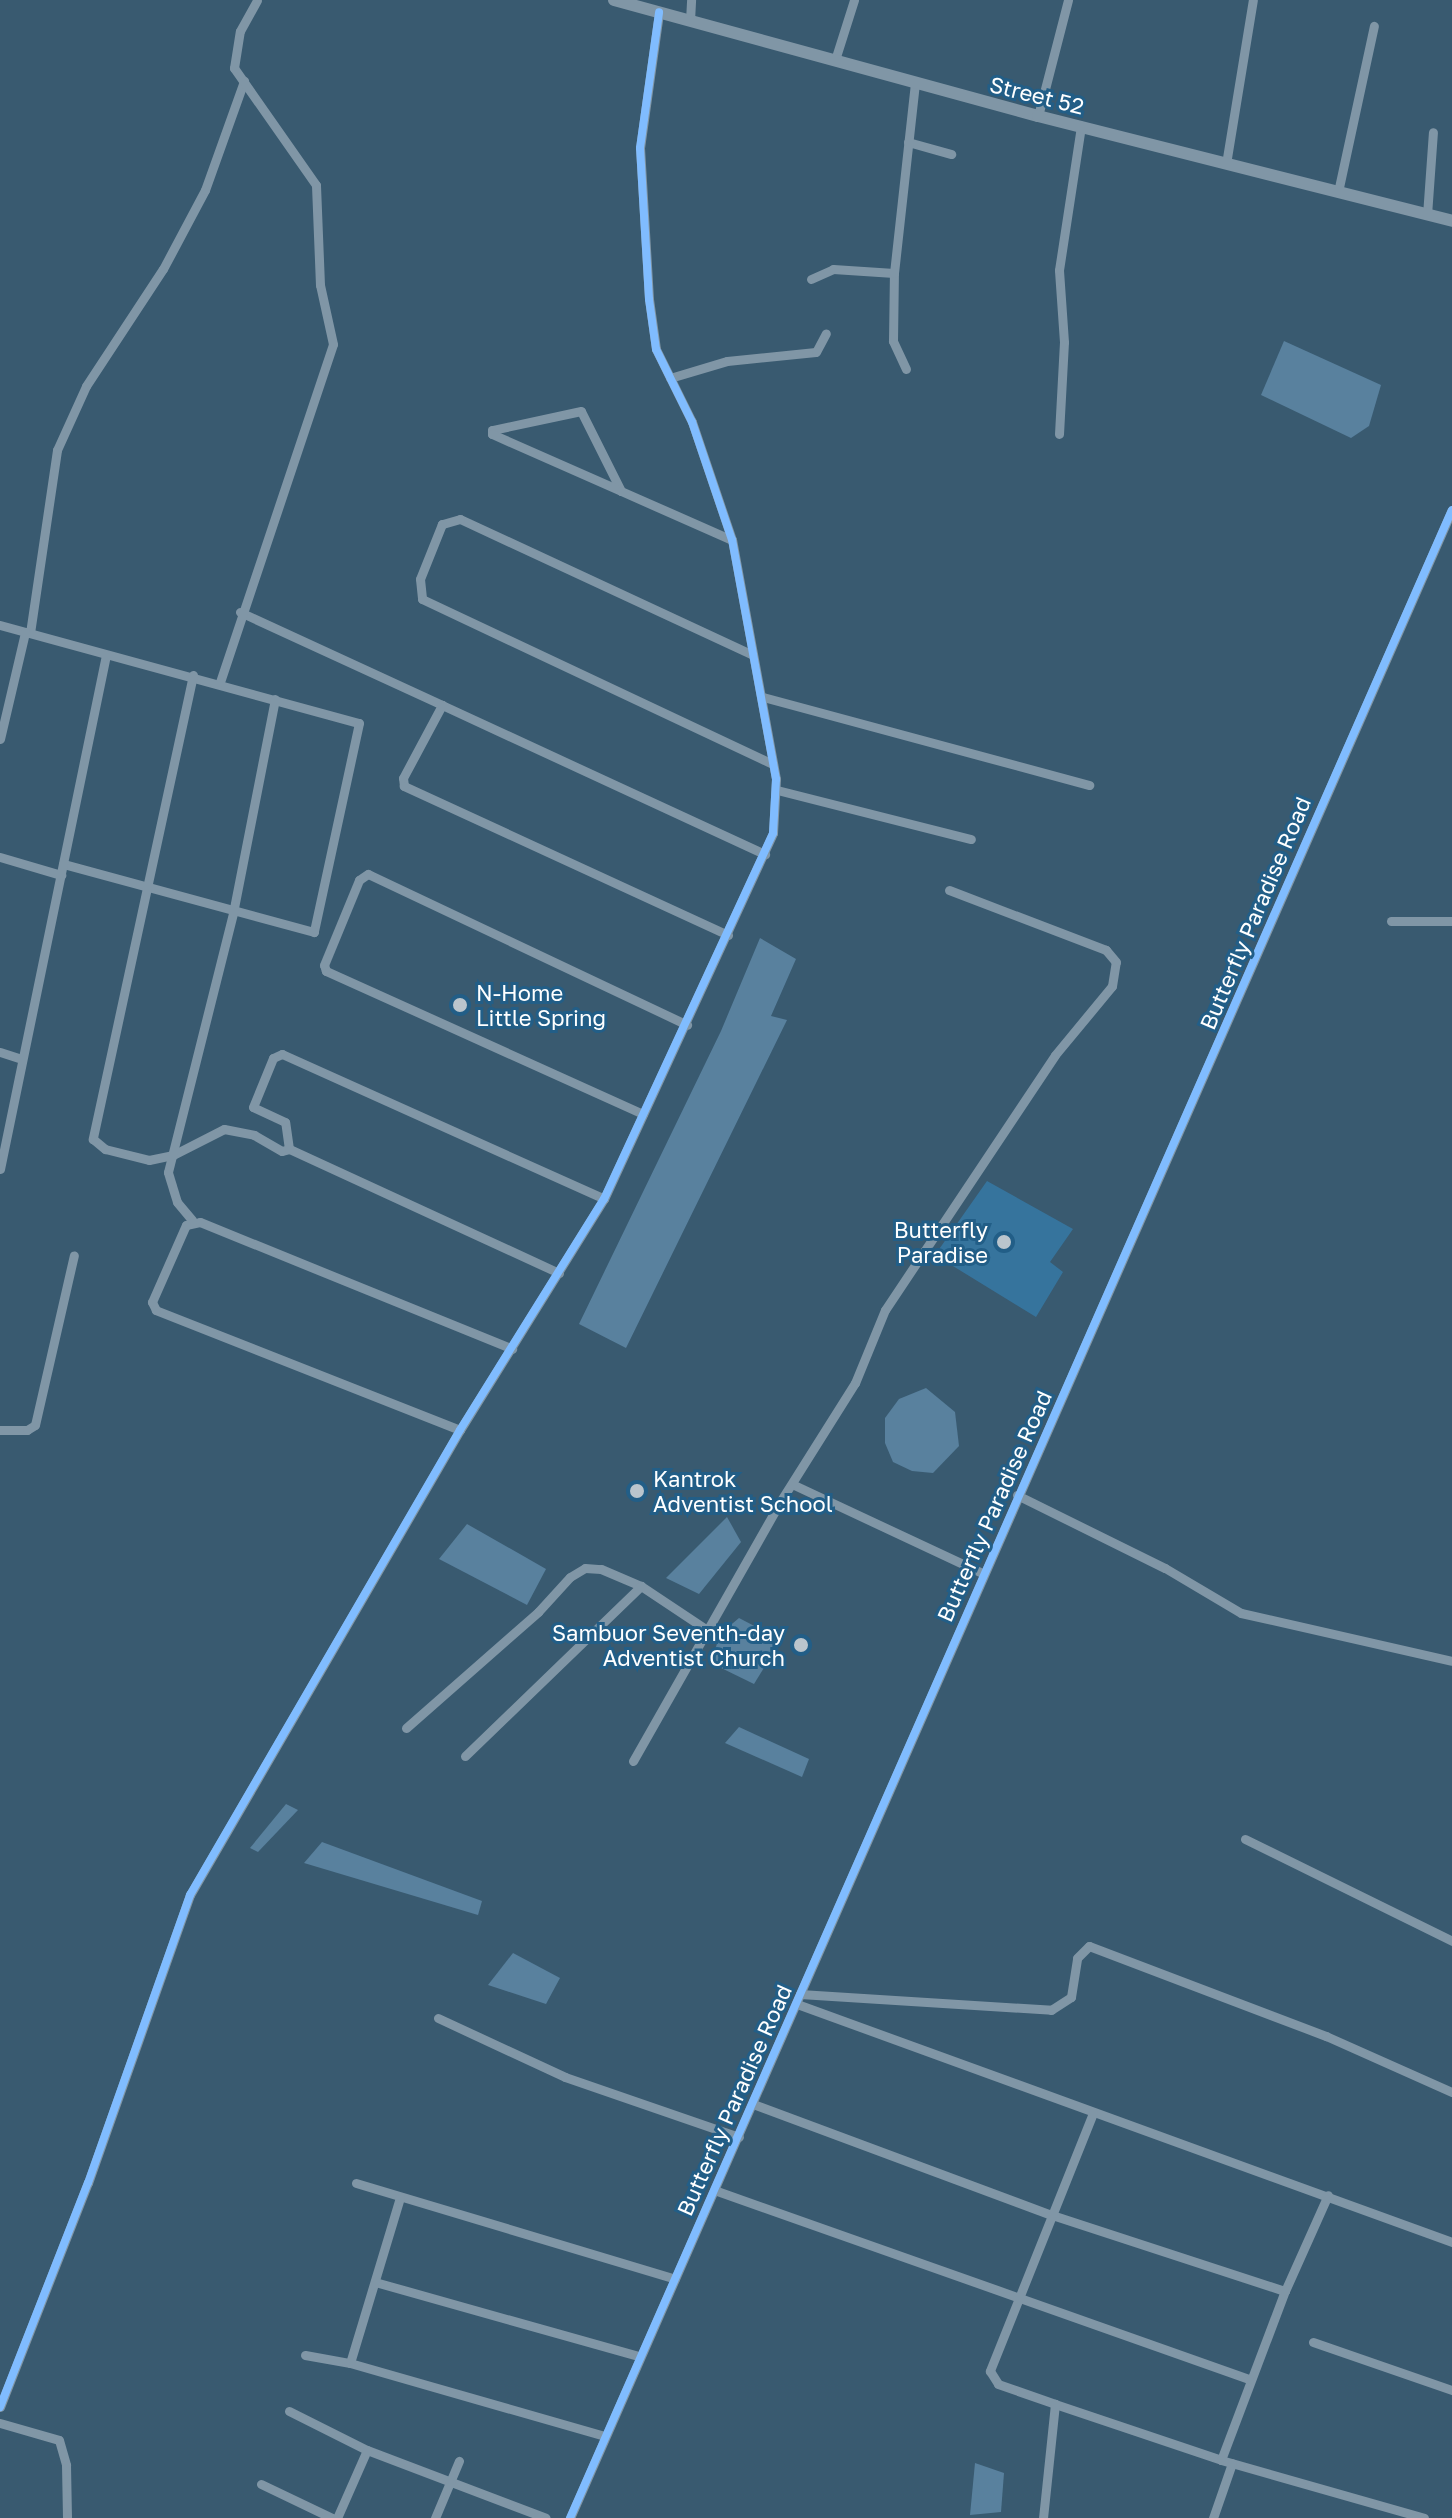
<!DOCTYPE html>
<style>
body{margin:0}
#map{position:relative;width:1452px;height:2518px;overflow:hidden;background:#395a70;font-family:"Golos Text",sans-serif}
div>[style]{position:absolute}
.green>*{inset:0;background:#36749d}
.water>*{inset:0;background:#59819e}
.minor>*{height:9px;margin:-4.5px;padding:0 4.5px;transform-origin:4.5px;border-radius:4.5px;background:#8096a6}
.tertiary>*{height:12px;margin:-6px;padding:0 6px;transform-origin:6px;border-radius:6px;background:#8096a6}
.cycleway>*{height:8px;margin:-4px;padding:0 4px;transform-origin:4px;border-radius:4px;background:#80bcff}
.dots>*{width:22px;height:22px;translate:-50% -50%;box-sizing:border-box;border:4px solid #225e87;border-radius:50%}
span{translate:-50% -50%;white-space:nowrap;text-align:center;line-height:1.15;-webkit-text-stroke:6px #225e87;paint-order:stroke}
.street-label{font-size:22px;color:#fff}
.poi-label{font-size:22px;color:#fff}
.left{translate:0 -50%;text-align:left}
.right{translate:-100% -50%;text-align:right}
</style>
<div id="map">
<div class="green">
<div style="clip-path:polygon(987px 1181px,1073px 1229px,1050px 1262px,1063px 1272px,1036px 1317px,935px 1255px)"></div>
</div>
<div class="water">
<div style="clip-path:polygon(1284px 341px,1381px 385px,1369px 426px,1351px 438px,1261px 395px)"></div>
<div style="clip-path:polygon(760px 938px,796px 959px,771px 1016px,787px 1020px,626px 1348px,579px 1324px,721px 1031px)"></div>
<div style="clip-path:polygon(926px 1388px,955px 1412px,959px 1446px,933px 1473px,912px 1471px,893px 1462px,885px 1443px,885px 1418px,899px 1399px)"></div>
<div style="clip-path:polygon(727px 1517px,741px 1542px,699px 1594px,666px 1578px)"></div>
<div style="clip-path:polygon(467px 1524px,546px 1569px,527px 1605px,439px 1559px)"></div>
<div style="clip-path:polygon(739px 1618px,781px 1640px,754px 1684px,711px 1663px,720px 1634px)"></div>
<div style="clip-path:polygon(739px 1727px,809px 1759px,802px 1777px,725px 1743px)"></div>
<div style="clip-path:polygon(286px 1804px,298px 1810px,258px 1852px,250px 1848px)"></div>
<div style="clip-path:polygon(322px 1842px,482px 1901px,478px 1915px,304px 1863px)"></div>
<div style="clip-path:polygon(513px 1953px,560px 1978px,546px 2004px,488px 1985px)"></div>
<div style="clip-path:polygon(975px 2463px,1004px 2473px,1001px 2512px,970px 2515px)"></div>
</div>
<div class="minor">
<div style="left:690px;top:21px;width:21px;rotate:-87deg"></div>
<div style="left:835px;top:60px;width:63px;rotate:-72.4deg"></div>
<div style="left:1038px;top:116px;width:120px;rotate:-75.5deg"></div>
<div style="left:908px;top:142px;width:45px;rotate:15.6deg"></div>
<div style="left:1226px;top:164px;width:166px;rotate:-80.7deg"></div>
<div style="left:1338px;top:192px;width:170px;rotate:-77.8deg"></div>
<div style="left:1427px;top:215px;width:83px;rotate:-85.9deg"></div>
<div style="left:811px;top:279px;width:24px;rotate:-24deg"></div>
<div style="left:833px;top:269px;width:61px;rotate:3.8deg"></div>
<div style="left:906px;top:369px;width:31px;rotate:-115deg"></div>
<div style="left:893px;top:341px;width:68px;rotate:-89.2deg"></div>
<div style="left:894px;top:273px;width:190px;rotate:-83.7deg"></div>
<div style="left:670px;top:378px;width:59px;rotate:-16.6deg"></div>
<div style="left:727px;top:361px;width:89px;rotate:-5.8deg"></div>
<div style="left:816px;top:352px;width:21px;rotate:-62deg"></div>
<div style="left:1059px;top:434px;width:92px;rotate:-86.9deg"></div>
<div style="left:1064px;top:342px;width:72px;rotate:-94deg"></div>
<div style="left:1059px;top:270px;width:146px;rotate:-81.3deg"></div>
<div style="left:621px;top:491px;width:89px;rotate:-116.6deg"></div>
<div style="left:581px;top:411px;width:91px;rotate:167.9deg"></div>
<div style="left:492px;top:430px;width:4px;rotate:90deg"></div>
<div style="left:492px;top:434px;width:141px;rotate:23.8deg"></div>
<div style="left:621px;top:491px;width:121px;rotate:23.8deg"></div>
<div style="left:240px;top:612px;width:222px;rotate:24.7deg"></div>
<div style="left:0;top:625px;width:372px;rotate:15.3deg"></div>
<div style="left:359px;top:723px;width:214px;rotate:102.2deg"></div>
<div style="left:314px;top:932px;width:260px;rotate:-164.8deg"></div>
<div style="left:30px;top:633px;width:185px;rotate:-81.6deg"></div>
<div style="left:57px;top:450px;width:70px;rotate:-65.6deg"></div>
<div style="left:86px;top:386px;width:140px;rotate:-56.7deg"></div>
<div style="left:163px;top:269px;width:89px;rotate:-62deg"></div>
<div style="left:205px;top:190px;width:116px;rotate:-70.3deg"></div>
<div style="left:753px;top:655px;width:323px;rotate:-155.1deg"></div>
<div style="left:460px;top:519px;width:19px;rotate:164deg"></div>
<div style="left:442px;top:524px;width:59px;rotate:111.8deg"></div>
<div style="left:420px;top:579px;width:20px;rotate:84deg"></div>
<div style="left:422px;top:599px;width:388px;rotate:25.2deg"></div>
<div style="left:193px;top:675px;width:475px;rotate:102.2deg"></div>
<div style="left:93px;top:1139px;width:16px;rotate:40deg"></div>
<div style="left:105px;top:1149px;width:45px;rotate:14deg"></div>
<div style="left:149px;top:1160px;width:25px;rotate:-12deg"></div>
<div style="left:173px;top:1155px;width:57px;rotate:-27deg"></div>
<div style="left:224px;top:1129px;width:31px;rotate:11deg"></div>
<div style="left:254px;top:1135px;width:32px;rotate:30deg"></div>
<div style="left:282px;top:1151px;width:7px;rotate:-16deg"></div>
<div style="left:220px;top:682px;width:356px;rotate:-71.5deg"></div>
<div style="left:333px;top:344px;width:60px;rotate:-102.4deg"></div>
<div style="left:320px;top:285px;width:100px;rotate:-92.3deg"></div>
<div style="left:316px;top:185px;width:143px;rotate:-125deg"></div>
<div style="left:234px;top:68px;width:37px;rotate:-81deg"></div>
<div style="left:240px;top:31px;width:35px;rotate:-61deg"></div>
<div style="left:763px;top:697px;width:338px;rotate:15.1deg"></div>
<div style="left:0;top:739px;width:110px;rotate:-76.8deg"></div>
<div style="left:777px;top:790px;width:200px;rotate:14.2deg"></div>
<div style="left:0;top:857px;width:64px;rotate:16.4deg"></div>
<div style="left:1391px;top:921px;width:61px"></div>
<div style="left:728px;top:935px;width:357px;rotate:-155.3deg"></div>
<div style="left:404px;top:786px;width:8px;rotate:-97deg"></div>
<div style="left:403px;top:778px;width:83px;rotate:-61.9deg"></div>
<div style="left:442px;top:705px;width:356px;rotate:24.8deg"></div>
<div style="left:0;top:1052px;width:22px;rotate:18deg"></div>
<div style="left:643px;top:1114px;width:348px;rotate:-155.7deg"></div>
<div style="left:326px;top:971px;width:6px;rotate:-108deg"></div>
<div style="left:324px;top:965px;width:92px;rotate:-67.6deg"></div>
<div style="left:359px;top:880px;width:11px;rotate:-34deg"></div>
<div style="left:368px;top:874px;width:353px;rotate:25.3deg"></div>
<div style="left:0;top:1169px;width:525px;rotate:-78.35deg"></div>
<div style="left:192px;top:1220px;width:23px;rotate:-130deg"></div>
<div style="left:177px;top:1202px;width:31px;rotate:-107deg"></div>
<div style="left:168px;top:1172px;width:267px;rotate:-75.9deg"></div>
<div style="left:233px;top:913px;width:218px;rotate:-78.9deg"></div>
<div style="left:559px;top:1273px;width:297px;rotate:-155.3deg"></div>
<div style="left:289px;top:1149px;width:27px;rotate:-98deg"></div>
<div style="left:285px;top:1122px;width:35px;rotate:-155deg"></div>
<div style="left:253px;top:1107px;width:53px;rotate:-67.8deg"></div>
<div style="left:273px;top:1058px;width:10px;rotate:-24deg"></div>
<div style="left:282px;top:1054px;width:353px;rotate:24.2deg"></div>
<div style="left:0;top:1430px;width:27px"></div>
<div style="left:27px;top:1430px;width:9px;rotate:-32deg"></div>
<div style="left:35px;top:1425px;width:174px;rotate:-77.1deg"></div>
<div style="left:460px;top:1430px;width:327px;rotate:-158.5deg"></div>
<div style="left:156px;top:1310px;width:9px;rotate:-117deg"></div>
<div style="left:152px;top:1302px;width:84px;rotate:-66.2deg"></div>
<div style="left:186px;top:1225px;width:14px;rotate:-12deg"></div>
<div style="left:200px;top:1222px;width:337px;rotate:22.1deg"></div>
<div style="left:792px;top:1484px;width:212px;rotate:25.1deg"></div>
<div style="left:1017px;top:1495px;width:165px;rotate:26.3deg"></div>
<div style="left:1165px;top:1568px;width:88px;rotate:30.6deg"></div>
<div style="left:1241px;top:1613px;width:216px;rotate:12.8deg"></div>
<div style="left:406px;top:1728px;width:176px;rotate:-41.3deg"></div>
<div style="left:538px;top:1612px;width:47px;rotate:-47.6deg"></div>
<div style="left:570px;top:1577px;width:17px;rotate:-31deg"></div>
<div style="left:585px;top:1568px;width:16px;rotate:4deg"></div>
<div style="left:601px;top:1569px;width:43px;rotate:23deg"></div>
<div style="left:465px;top:1756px;width:245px;rotate:-44deg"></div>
<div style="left:641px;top:1586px;width:79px;rotate:33.7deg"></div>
<div style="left:633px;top:1761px;width:298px;rotate:-60.4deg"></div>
<div style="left:780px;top:1502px;width:141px;rotate:-57.8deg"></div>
<div style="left:855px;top:1383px;width:79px;rotate:-67.7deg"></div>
<div style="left:885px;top:1310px;width:306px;rotate:-56.3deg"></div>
<div style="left:1055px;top:1055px;width:89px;rotate:-50.4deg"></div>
<div style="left:1112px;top:986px;width:24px;rotate:-81deg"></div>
<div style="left:1116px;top:962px;width:16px;rotate:-130deg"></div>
<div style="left:1106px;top:950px;width:168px;rotate:-159.1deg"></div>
<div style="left:1245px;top:1839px;width:231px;rotate:26.2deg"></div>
<div style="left:800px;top:1994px;width:252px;rotate:3.6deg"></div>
<div style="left:1051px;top:2010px;width:24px;rotate:-33deg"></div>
<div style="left:1071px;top:1997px;width:39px;rotate:-81deg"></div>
<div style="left:1077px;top:1958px;width:17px;rotate:-45deg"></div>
<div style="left:1089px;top:1946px;width:254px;rotate:20.8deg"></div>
<div style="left:1326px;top:2036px;width:138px;rotate:24deg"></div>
<div style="left:797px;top:2004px;width:697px;rotate:19.97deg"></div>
<div style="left:438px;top:2018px;width:140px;rotate:24.9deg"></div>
<div style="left:565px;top:2077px;width:184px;rotate:19deg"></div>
<div style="left:753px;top:2104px;width:319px;rotate:20.4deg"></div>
<div style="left:1052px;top:2215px;width:245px;rotate:18.1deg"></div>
<div style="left:1093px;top:2113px;width:278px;rotate:111.8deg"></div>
<div style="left:990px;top:2371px;width:15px;rotate:58deg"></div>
<div style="left:998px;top:2384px;width:60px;rotate:19.3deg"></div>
<div style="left:1055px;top:2404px;width:175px;rotate:18.6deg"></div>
<div style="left:1221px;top:2460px;width:181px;rotate:-69.3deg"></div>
<div style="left:1285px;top:2291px;width:105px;rotate:-65.9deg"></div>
<div style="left:356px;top:2183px;width:333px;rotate:16.7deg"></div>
<div style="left:717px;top:2191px;width:564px;rotate:19.46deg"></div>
<div style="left:375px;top:2282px;width:274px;rotate:15.7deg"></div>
<div style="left:1313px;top:2342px;width:147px;rotate:19.1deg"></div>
<div style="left:305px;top:2355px;width:46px;rotate:10.1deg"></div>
<div style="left:350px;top:2363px;width:265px;rotate:16deg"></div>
<div style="left:350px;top:2363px;width:173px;rotate:-73.2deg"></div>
<div style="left:0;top:2407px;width:241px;rotate:-68.6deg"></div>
<div style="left:88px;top:2183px;width:306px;rotate:-70.5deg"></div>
<div style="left:190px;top:1895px;width:538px;rotate:-59.86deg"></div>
<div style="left:460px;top:1430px;width:272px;rotate:-58.1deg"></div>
<div style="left:604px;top:1199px;width:403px;rotate:-65.2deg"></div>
<div style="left:773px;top:833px;width:54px;rotate:-86.8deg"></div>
<div style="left:776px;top:779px;width:243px;rotate:-100.4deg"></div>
<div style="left:732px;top:540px;width:125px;rotate:-108.7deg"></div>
<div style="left:692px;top:422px;width:81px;rotate:-116.3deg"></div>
<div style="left:656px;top:349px;width:50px;rotate:-98deg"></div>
<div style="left:649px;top:299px;width:151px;rotate:-93.4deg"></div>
<div style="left:640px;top:148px;width:137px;rotate:-82deg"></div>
<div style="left:289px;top:2411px;width:87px;rotate:26.6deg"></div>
<div style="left:367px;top:2450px;width:191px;rotate:20.8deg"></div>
<div style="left:0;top:2423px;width:61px;rotate:16.1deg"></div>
<div style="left:59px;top:2440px;width:26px;rotate:74deg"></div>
<div style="left:66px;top:2465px;width:53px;rotate:88.9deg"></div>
<div style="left:1221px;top:2460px;width:211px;rotate:15.9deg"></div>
<div style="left:261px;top:2484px;width:79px;rotate:25.6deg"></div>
<div style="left:337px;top:2518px;width:74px;rotate:-66.2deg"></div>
<div style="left:435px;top:2518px;width:62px;rotate:-67.2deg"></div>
<div style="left:570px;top:2518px;width:2193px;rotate:-66.29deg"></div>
<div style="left:1043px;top:2518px;width:115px;rotate:-84deg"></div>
<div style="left:1213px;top:2518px;width:58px;rotate:-70.9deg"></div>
</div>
<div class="tertiary">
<div style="left:614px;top:0;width:440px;rotate:15.3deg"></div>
<div style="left:1038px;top:116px;width:427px;rotate:14.2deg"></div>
</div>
<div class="cycleway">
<div style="left:0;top:2407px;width:241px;rotate:-68.6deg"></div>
<div style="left:88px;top:2183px;width:306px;rotate:-70.5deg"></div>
<div style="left:190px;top:1895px;width:538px;rotate:-59.86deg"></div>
<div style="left:460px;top:1430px;width:272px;rotate:-58.1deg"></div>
<div style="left:604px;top:1199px;width:403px;rotate:-65.2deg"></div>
<div style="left:773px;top:833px;width:54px;rotate:-86.8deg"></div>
<div style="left:776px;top:779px;width:243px;rotate:-100.4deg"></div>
<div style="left:732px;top:540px;width:125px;rotate:-108.7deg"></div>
<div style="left:692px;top:422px;width:81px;rotate:-116.3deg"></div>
<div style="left:656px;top:349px;width:50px;rotate:-98deg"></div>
<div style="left:649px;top:299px;width:151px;rotate:-93.4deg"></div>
<div style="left:640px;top:148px;width:137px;rotate:-82deg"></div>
<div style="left:570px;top:2518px;width:2193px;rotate:-66.29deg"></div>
</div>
<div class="dots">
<div style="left:460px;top:1005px;background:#bac5cd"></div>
<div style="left:1004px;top:1242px;background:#bac5cd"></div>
<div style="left:637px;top:1491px;background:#bac5cd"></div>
<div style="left:801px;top:1645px;background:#bac5cd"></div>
</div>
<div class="street-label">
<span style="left:1037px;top:95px;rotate:14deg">Street 52</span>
<span style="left:1255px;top:913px;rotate:-67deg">Butterfly Paradise Road</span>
<span style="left:994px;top:1506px;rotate:-66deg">Butterfly Paradise Road</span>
<span style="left:734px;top:2100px;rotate:-66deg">Butterfly Paradise Road</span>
</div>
<div class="poi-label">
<span class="left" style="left:476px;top:1005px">N-Home<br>Little Spring</span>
<span class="right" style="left:988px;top:1242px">Butterfly<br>Paradise</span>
<span class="left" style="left:653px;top:1491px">Kantrok<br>Adventist School</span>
<span class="right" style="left:785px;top:1645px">Sambuor Seventh-day<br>Adventist Church</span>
</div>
</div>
